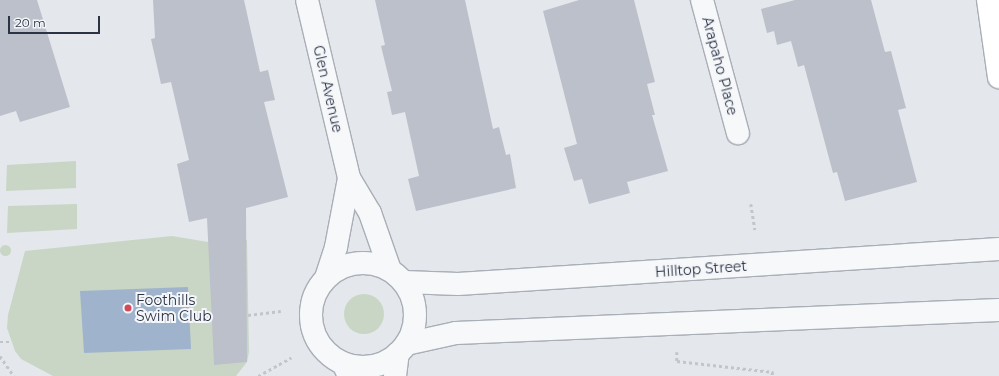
<!DOCTYPE html>
<style>
body{margin:0}
#map{position:relative;width:999px;height:376px;overflow:hidden;background:#e4e7ec;font-family:Montserrat,sans-serif}
div>[style]{position:absolute}
.green>*{inset:0;background:#c9d6c5}
.round{border-radius:50%}
.water>*{inset:0;background:#9fb4cc}
.building>*{inset:0;background:#bbc0ca}
.path>*{height:2.5px;margin-top:-1.25px;transform-origin:0;background:repeating-linear-gradient(90deg,#c2c5cb 0 3px,transparent 0 6px)}
.roads{filter:drop-shadow(1px 0 #a9aeb7) drop-shadow(-1px 0 #a9aeb7) drop-shadow(0 1px #a9aeb7) drop-shadow(0 -1px #a9aeb7)}
.minor>*{height:22px;margin:-11px;padding:0 11px;transform-origin:11px;border-radius:11px;background:#f7f8fa}
.tertiary>*{height:22px;margin:-11px;padding:0 11px;transform-origin:11px;border-radius:11px;background:#f7f8fa}
.tertiary>.ring{margin:-11px;padding:0;box-sizing:content-box;background:none;border:22px solid #f7f8fa;border-radius:50%}
.primary>*{height:22px;margin:-11px;padding:0 11px;transform-origin:11px;border-radius:11px;background:#fff}
.dots>*{width:11px;height:11px;translate:-50% -50%;box-sizing:border-box;border:2px solid #f4f6f9;border-radius:50%}
span{translate:-50% -50%;white-space:nowrap;text-align:center;line-height:1.15;-webkit-text-stroke:4px #f4f6f9;paint-order:stroke}
.street-label{font-size:14px;color:#2b3445}
.poi-label{font-size:14px;color:#2b3445}
.left{translate:0 -50%;text-align:left}
.scale{position:absolute;left:8px;top:16px;width:92px;height:18px;box-sizing:border-box;border:2px solid #2b3445;border-top:0;padding-left:5px;font-size:12px;line-height:14px;white-space:nowrap;color:#2b3445;-webkit-text-stroke:3px #f4f6f9;paint-order:stroke}
</style>
<div id="map">
<div class="green">
<div style="clip-path:polygon(76px 161px,76px 188px,6px 191px,7px 165px)"></div>
<div style="clip-path:polygon(77px 204px,77px 229px,7px 233px,8px 206px)"></div>
<div style="clip-path:polygon(172px 236px,208px 242px,247px 240px,249px 352px,247px 362px,236px 376px,53px 376px,21px 359px,15px 351px,7px 328px,8px 315px,25px 251px)"></div>
<div class="round" style="left:-0.5px;top:244.5px;width:11px;height:11px"></div>
<div class="round" style="left:344px;top:294px;width:40px;height:40px"></div>
</div>
<div class="water">
<div style="clip-path:polygon(188px 287px,191px 349px,84px 353px,80px 291px)"></div>
</div>
<div class="building">
<div style="clip-path:polygon(0 0,37px 0,70px 107px,20px 122px,16px 111px,0 116px)"></div>
<div style="clip-path:polygon(153px 0,244px 0,260px 72px,268px 70px,275px 100px,264px 102px,288px 197px,246px 208px,247px 362px,214px 365px,207px 218px,189px 222px,177px 164px,189px 160px,171px 82px,161px 84px,151px 39px,155px 38px)"></div>
<div style="clip-path:polygon(375px 0,465px 0,493px 129px,499px 127px,506px 155px,510px 154px,516px 188px,416px 211px,408px 179px,419px 176px,405px 112px,392px 115px,387px 92px,392px 91px,381px 46px,385px 45px)"></div>
<div style="clip-path:polygon(579px 0,634px 0,655px 82px,647px 84px,655px 115px,652px 115px,668px 171px,627px 182px,630px 193px,589px 204px,582px 179px,574px 181px,564px 148px,577px 144px,543px 11px)"></div>
<div style="clip-path:polygon(795px 0,871px 0,885px 52px,891px 51px,906px 108px,898px 110px,917px 182px,845px 201px,837px 172px,833px 173px,804px 65px,798px 67px,791px 41px,777px 45px,774px 31px,767px 33px,761px 9px)"></div>
</div>
<div class="path">
<div style="left:751px;top:204px;width:26px;rotate:81deg"></div>
<div style="left:248px;top:315px;width:33px;rotate:-7deg"></div>
<div style="left:0;top:342px;width:10px"></div>
<div style="left:677px;top:352px;width:9px;rotate:90deg"></div>
<div style="left:677px;top:361px;width:97px;rotate:6.5deg"></div>
<div style="left:773px;top:372px;width:4px;rotate:104deg"></div>
<div style="left:0;top:356px;width:24px;rotate:55deg"></div>
<div style="left:258px;top:376px;width:38px;rotate:-29deg"></div>
</div>
<div class="roads">
<div class="minor">
<div style="left:307px;top:0;width:183px;rotate:76.7deg"></div>
<div style="left:349px;top:178px;width:41px;rotate:59deg"></div>
<div style="left:370px;top:213px;width:60px;rotate:70.7deg"></div>
<div style="left:702px;top:0;width:138px;rotate:74.9deg"></div>
<div style="left:326px;top:278px;width:33px;rotate:-72deg"></div>
<div style="left:336px;top:247px;width:70px;rotate:-79.3deg"></div>
<div style="left:343px;top:363px;width:14px;rotate:65deg"></div>
<div style="left:395px;top:376px;width:23px;rotate:-83deg"></div>
</div>
<div class="tertiary">
<div class="ring" style="left:311px;top:263px;width:82px;height:82px"></div>
<div style="left:404px;top:282px;width:54px;rotate:2.1deg"></div>
<div style="left:458px;top:284px;width:542px;rotate:-3.7deg"></div>
<div style="left:406px;top:344px;width:51px;rotate:-12.4deg"></div>
<div style="left:456px;top:333px;width:543px;rotate:-2.43deg"></div>
</div>
<div class="primary">
<div style="left:988px;top:0;width:78px;rotate:81.9deg"></div>
</div>
</div>
<div class="dots">
<div style="left:128px;top:308px;background:#d1495b"></div>
</div>
<div class="street-label">
<span style="left:720px;top:66px;rotate:75deg">Arapaho Place</span>
<span style="left:328px;top:89px;rotate:77deg">Glen Avenue</span>
<span style="left:701px;top:269px;rotate:-4deg">Hilltop Street</span>
</div>
<div class="poi-label">
<span class="left" style="left:136px;top:308px">Foothills<br>Swim Club</span>
</div>
<div class="scale">20 m</div>
</div>
